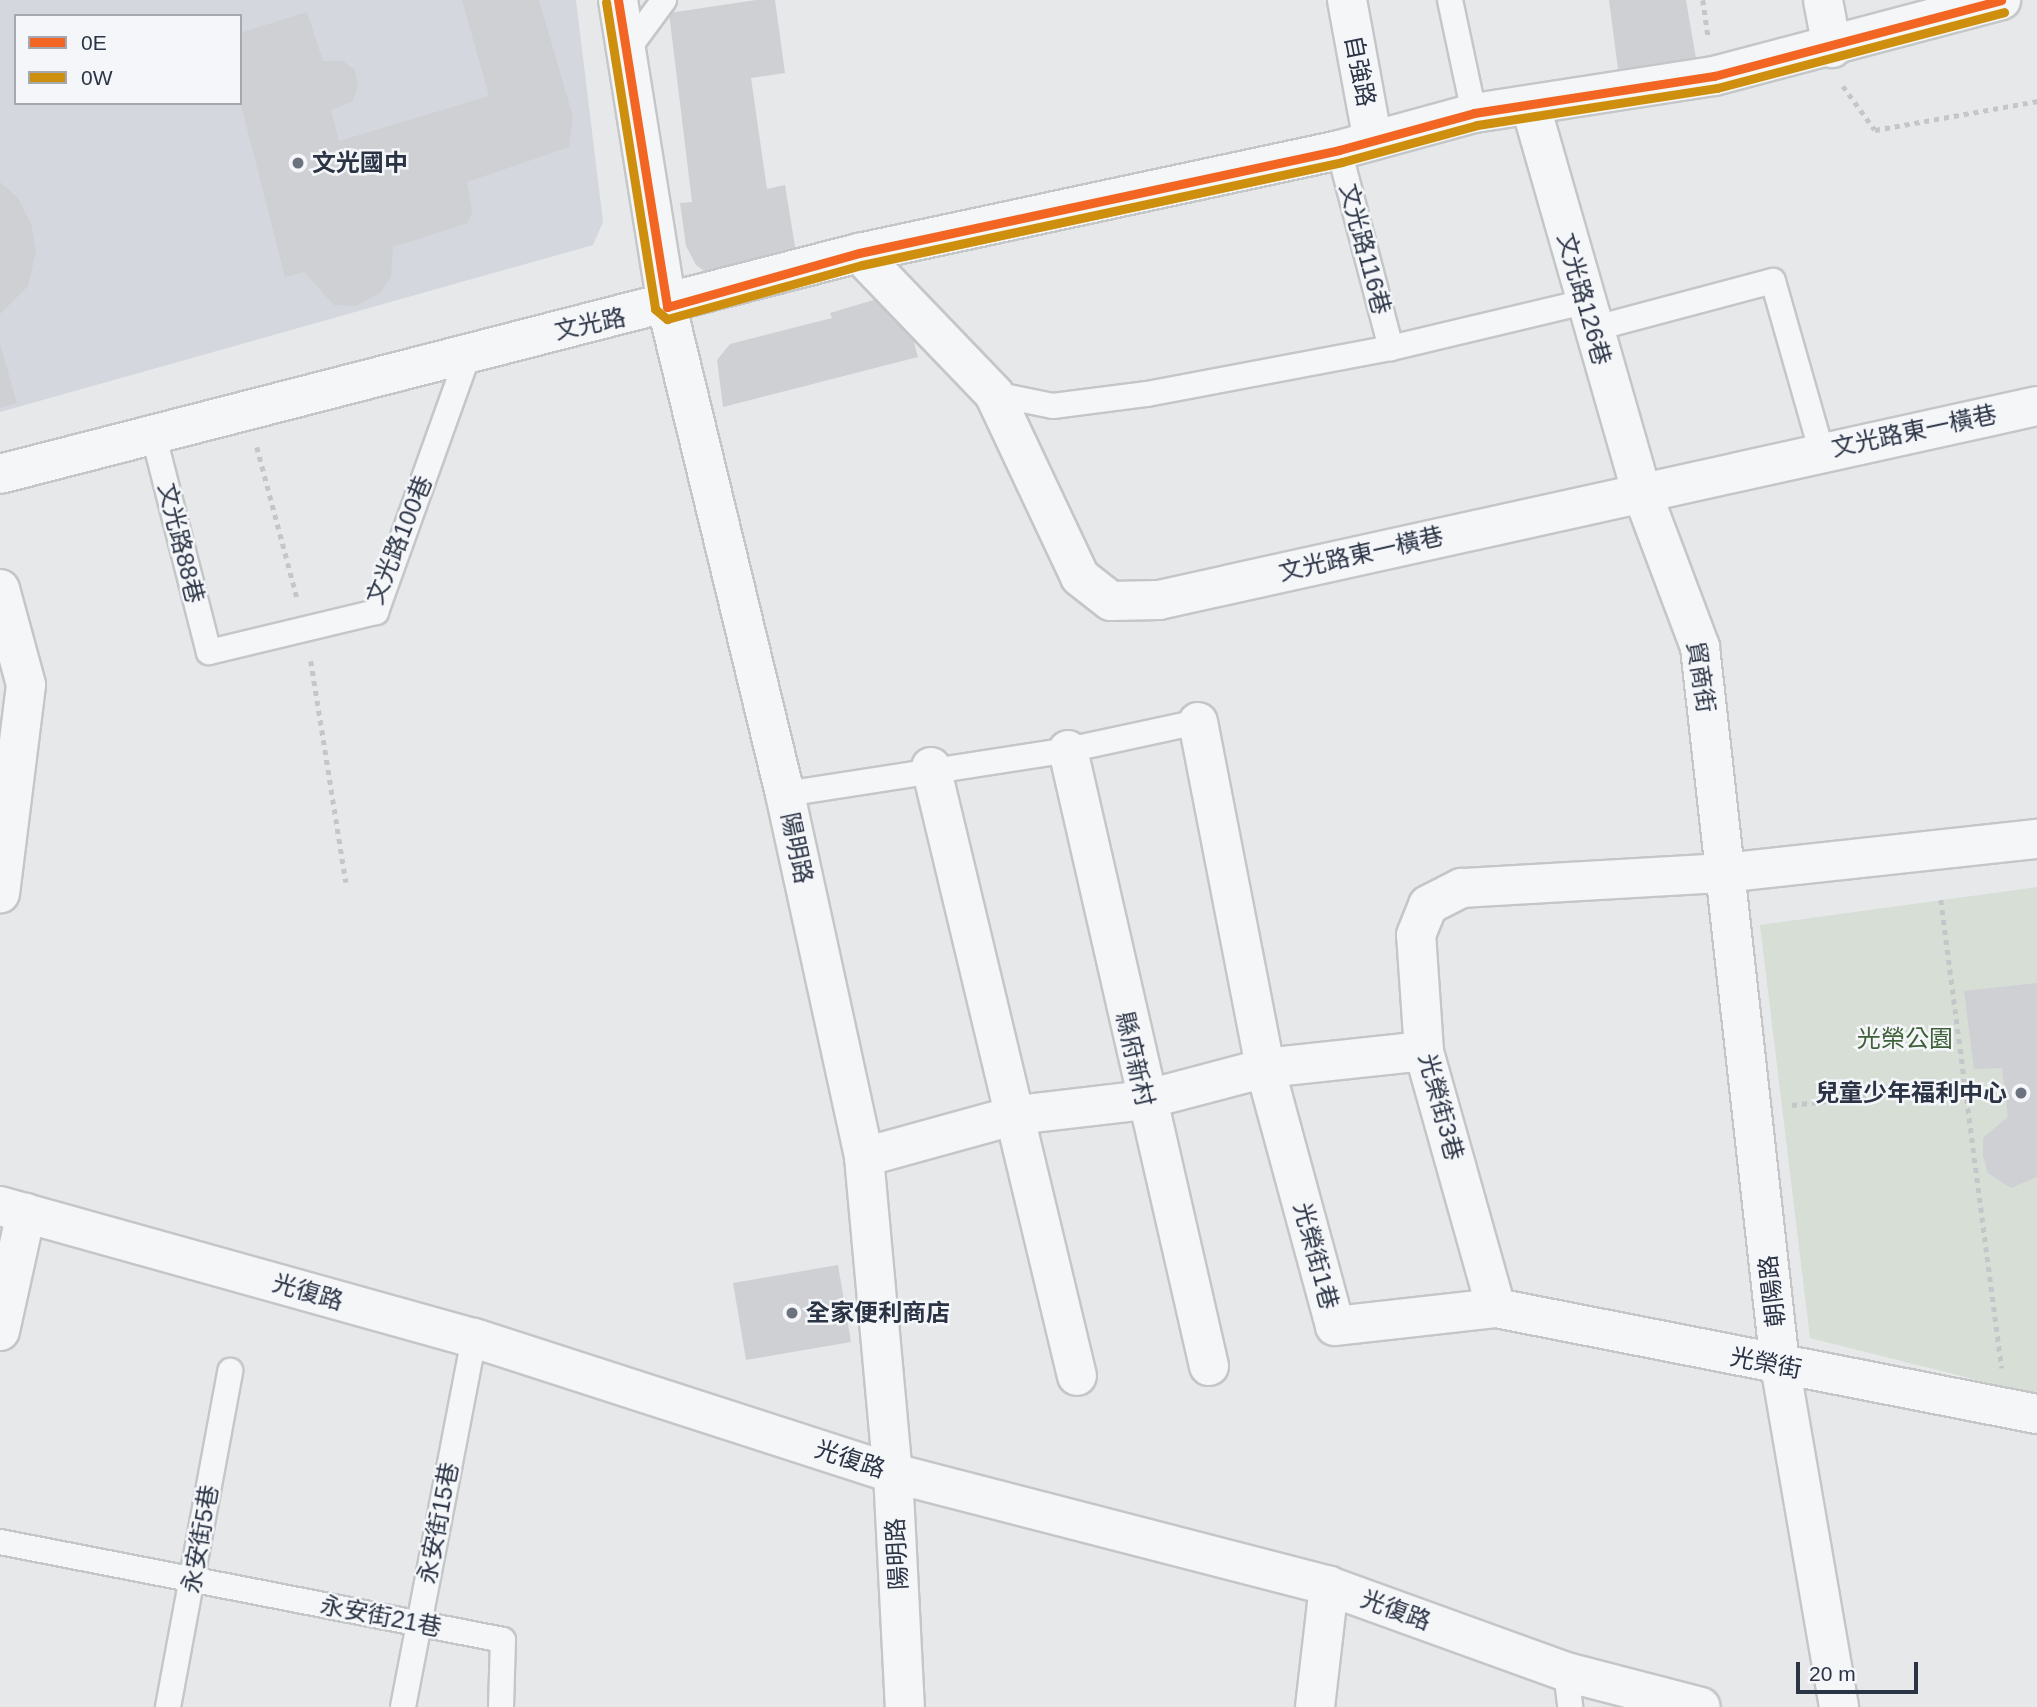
<!DOCTYPE html>
<meta charset="utf-8">
<style>
body{margin:0}
#map{position:relative;width:2037px;height:1707px;overflow:hidden;background:#e6e8ea;font-family:Helvetica,"Noto Sans TC",sans-serif}
div>[style]{position:absolute}
.built>*{inset:0;background:#d4d7dd}
.green>*{inset:0;background:#d6ded6}
.building>*{inset:0;background:#ced0d3}
.path>*{height:4.5px;margin-top:-2.25px;transform-origin:0;background:repeating-linear-gradient(90deg,#c5c6ca 0 5px,transparent 0 10px)}
.roads{filter:drop-shadow(2px 0 #c4c6c8) drop-shadow(-2px 0 #c4c6c8) drop-shadow(0 2px #c4c6c8) drop-shadow(0 -2px #c4c6c8)}
.service>*{height:24px;margin:-12px;padding:0 12px;transform-origin:12px;border-radius:12px;background:#f5f6f7}
.minor>*{height:38px;margin:-19px;padding:0 19px;transform-origin:19px;border-radius:19px;background:#f5f6f7}
.tertiary>*{height:38px;margin:-19px;padding:0 19px;transform-origin:19px;border-radius:19px;background:#f5f6f7}
.bus-1>*{height:9px;margin:-4.5px;padding:0 4.5px;transform-origin:4.5px;border-radius:4.5px;background:#f26522}
.bus-2>*{height:9px;margin:-4.5px;padding:0 4.5px;transform-origin:4.5px;border-radius:4.5px;background:#ce8f0e}
.dots>*{width:19px;height:19px;translate:-50% -50%;box-sizing:border-box;border:4px solid #f4f6f9;border-radius:50%}
span{translate:-50% -50%;white-space:nowrap;text-align:center;line-height:1.15;-webkit-text-stroke:5px #f4f6f9;paint-order:stroke}
.street-label{font-size:24px;color:#2b3445}
.poi-label{font-size:24px;color:#2b3445;font-weight:700}
.left{translate:0 -50%;text-align:left}
.right{translate:-100% -50%;text-align:right}
.park-label{font-size:24px;color:#3f6138}
.legend{position:absolute;left:14px;top:14px;width:228px;height:91px;box-sizing:border-box;background:#f4f6f9;border:2px solid #a4a8b1;margin:0;padding:9px 12px;list-style:none;font-size:21px;color:#2b3445}
.legend li{display:flex;align-items:center;gap:14px;height:35px}
.legend b{width:35px;border:2px solid #a4a8b1}
.scale{position:absolute;left:1796px;top:1662px;width:122px;height:32px;box-sizing:border-box;border:4px solid #2b3445;border-top:0;padding-left:9px;font-size:21px;line-height:24px;white-space:nowrap;color:#2b3445;-webkit-text-stroke:5px #f4f6f9;paint-order:stroke}
</style>
<div id="map">
<div class="built">
<div style="clip-path:polygon(evenodd,0 0,576px 0,603px 222px,593px 245px,0 412px,0 0,16px 16px,240px 16px,240px 103px,16px 103px,16px 16px)"></div>
</div>
<div class="green">
<div style="clip-path:polygon(2037px 887px,2037px 1395px,1810px 1338px,1760px 925px)"></div>
</div>
<div class="building">
<div style="clip-path:polygon(462px 0,539px 0,573px 117px,569px 147px,467px 182px,472px 212px,468px 223px,393px 247px,391px 277px,380px 293px,356px 306px,334px 305px,304px 272px,285px 277px,240px 101px,240px 33px,307px 12px,323px 61px,343px 61px,355px 70px,358px 87px,352px 102px,331px 110px,339px 141px,489px 96px)"></div>
<div style="clip-path:polygon(756px 0,775px 0,785px 73px,751px 78px,767px 189px,785px 185px,799px 271px,718px 281px,696px 265px,686px 246px,680px 203px,692px 202px,669px 13px)"></div>
<div style="clip-path:polygon(1609px 0,1686px 0,1697px 64px,1619px 77px)"></div>
<div style="clip-path:polygon(0 182px,18px 198px,31px 223px,36px 251px,28px 286px,0 314px)"></div>
<div style="clip-path:polygon(877px 299px,908px 321px,918px 357px,723px 407px,717px 360px,730px 344px,832px 318px,830px 313px)"></div>
<div style="clip-path:polygon(0 344px,17px 403px,0 408px)"></div>
<div style="clip-path:polygon(2037px 983px,2037px 1177px,2011px 1188px,1988px 1173px,1983px 1156px,1983px 1138px,2008px 1117px,2002px 1068px,1974px 1069px,1964px 991px)"></div>
<div style="clip-path:polygon(838px 1265px,851px 1342px,746px 1360px,733px 1283px)"></div>
</div>
<div class="path">
<div style="left:1703px;top:0;width:37px;rotate:82deg"></div>
<div style="left:1843px;top:86px;width:54px;rotate:54deg"></div>
<div style="left:1875px;top:130px;width:165px;rotate:-10.1deg"></div>
<div style="left:257px;top:447px;width:155px;rotate:75.1deg"></div>
<div style="left:311px;top:661px;width:224px;rotate:81deg"></div>
<div style="left:1941px;top:900px;width:472px;rotate:82.6deg"></div>
<div style="left:1792px;top:1105px;width:174px;rotate:-6.9deg"></div>
</div>
<div class="roads">
<div class="service">
<div style="left:1450px;top:0;width:116px;rotate:78deg"></div>
<div style="left:625px;top:53px;width:66px;rotate:-53.7deg"></div>
<div style="left:1339px;top:150px;width:205px;rotate:75.3deg"></div>
<div style="left:1592px;top:329px;width:187px;rotate:-14.9deg"></div>
<div style="left:1773px;top:281px;width:176px;rotate:74.1deg"></div>
<div style="left:994px;top:394px;width:60px;rotate:11.5deg"></div>
<div style="left:1053px;top:406px;width:95px;rotate:-7.3deg"></div>
<div style="left:1147px;top:394px;width:248px;rotate:-10.7deg"></div>
<div style="left:1391px;top:348px;width:198px;rotate:-13.4deg"></div>
<div style="left:153px;top:433px;width:226px;rotate:75.7deg"></div>
<div style="left:209px;top:652px;width:172px;rotate:-13.5deg"></div>
<div style="left:376px;top:612px;width:278px;rotate:-70.3deg"></div>
<div style="left:785px;top:794px;width:286px;rotate:-8.8deg"></div>
<div style="left:1068px;top:750px;width:133px;rotate:-12.2deg"></div>
<div style="left:0;top:1542px;width:512px;rotate:11.02deg"></div>
<div style="left:503px;top:1640px;width:67px;rotate:91.7deg"></div>
<div style="left:1566px;top:1672px;width:35px;rotate:83deg"></div>
<div style="left:168px;top:1707px;width:342px;rotate:-79.5deg"></div>
<div style="left:403px;top:1707px;width:376px;rotate:-79.1deg"></div>
</div>
<div class="minor">
<div style="left:1347px;top:0;width:143px;rotate:79.6deg"></div>
<div style="left:1823px;top:0;width:49px;rotate:79.4deg"></div>
<div style="left:1531px;top:107px;width:398px;rotate:74deg"></div>
<div style="left:1641px;top:490px;width:168px;rotate:69.4deg"></div>
<div style="left:1700px;top:647px;width:722px;rotate:83.64deg"></div>
<div style="left:1780px;top:1365px;width:347px;rotate:80.2deg"></div>
<div style="left:859px;top:253px;width:195px;rotate:46.2deg"></div>
<div style="left:994px;top:394px;width:202px;rotate:64.8deg"></div>
<div style="left:1080px;top:577px;width:39px;rotate:38deg"></div>
<div style="left:1111px;top:601px;width:48px;rotate:-1.2deg"></div>
<div style="left:1159px;top:600px;width:899px;rotate:-12.46deg"></div>
<div style="left:0;top:589px;width:99px;rotate:74.8deg"></div>
<div style="left:26px;top:685px;width:210px;rotate:97.1deg"></div>
<div style="left:1198px;top:722px;width:352px;rotate:79deg"></div>
<div style="left:1265px;top:1068px;width:267px;rotate:74.8deg"></div>
<div style="left:1335px;top:1326px;width:162px;rotate:-6.4deg"></div>
<div style="left:1496px;top:1308px;width:551px;rotate:11.09deg"></div>
<div style="left:1068px;top:750px;width:632px;rotate:77.11deg"></div>
<div style="left:931px;top:767px;width:626px;rotate:76.52deg"></div>
<div style="left:864px;top:1157px;width:159px;rotate:-15.4deg"></div>
<div style="left:1017px;top:1115px;width:128px;rotate:-6.7deg"></div>
<div style="left:1144px;top:1100px;width:125px;rotate:-14.8deg"></div>
<div style="left:1265px;top:1068px;width:160px;rotate:-6.1deg"></div>
<div style="left:1496px;top:1308px;width:267px;rotate:-105.7deg"></div>
<div style="left:1424px;top:1051px;width:116px;rotate:-93.9deg"></div>
<div style="left:1416px;top:935px;width:32px;rotate:-68deg"></div>
<div style="left:1428px;top:905px;width:38px;rotate:-27deg"></div>
<div style="left:1462px;top:888px;width:261px;rotate:-3.3deg"></div>
<div style="left:1723px;top:873px;width:316px;rotate:-6.2deg"></div>
<div style="left:0;top:1331px;width:121px;rotate:-77.6deg"></div>
<div style="left:1315px;top:1707px;width:122px;rotate:-83.4deg"></div>
</div>
<div class="tertiary">
<div style="left:618px;top:0;width:311px;rotate:80.9deg"></div>
<div style="left:667px;top:307px;width:501px;rotate:76.38deg"></div>
<div style="left:785px;top:794px;width:371px;rotate:77.7deg"></div>
<div style="left:864px;top:1157px;width:317px;rotate:84.8deg"></div>
<div style="left:893px;top:1473px;width:234px;rotate:87.1deg"></div>
<div style="left:0;top:474px;width:887px;rotate:-14.43deg"></div>
<div style="left:859px;top:253px;width:491px;rotate:-12.1deg"></div>
<div style="left:1339px;top:150px;width:140px;rotate:-15.3deg"></div>
<div style="left:1474px;top:113px;width:243px;rotate:-8.8deg"></div>
<div style="left:1714px;top:76px;width:297px;rotate:-14.8deg"></div>
<div style="left:0;top:1206px;width:492px;rotate:15.6deg"></div>
<div style="left:474px;top:1338px;width:440px;rotate:17.9deg"></div>
<div style="left:893px;top:1473px;width:450px;rotate:14.5deg"></div>
<div style="left:1329px;top:1586px;width:252px;rotate:19.9deg"></div>
<div style="left:1566px;top:1672px;width:139px;rotate:14.5deg"></div>
</div>
</div>
<div class="bus-1">
<div style="left:618px;top:0;width:311px;rotate:80.9deg"></div>
<div style="left:667px;top:307px;width:199px;rotate:-15.7deg"></div>
<div style="left:859px;top:253px;width:491px;rotate:-12.1deg"></div>
<div style="left:1339px;top:150px;width:140px;rotate:-15.3deg"></div>
<div style="left:1474px;top:113px;width:243px;rotate:-8.8deg"></div>
<div style="left:1714px;top:76px;width:297px;rotate:-14.8deg"></div>
</div>
<div class="bus-2">
<div style="left:606px;top:2px;width:311px;rotate:80.9deg"></div>
<div style="left:655px;top:309px;width:16px;rotate:40deg"></div>
<div style="left:667px;top:319px;width:202px;rotate:-15.5deg"></div>
<div style="left:862px;top:265px;width:491px;rotate:-12.1deg"></div>
<div style="left:1342px;top:162px;width:140px;rotate:-15.3deg"></div>
<div style="left:1477px;top:125px;width:243px;rotate:-8.8deg"></div>
<div style="left:1717px;top:88px;width:297px;rotate:-14.8deg"></div>
</div>
<div class="dots">
<div style="left:298px;top:163px;background:#6c737f"></div>
<div style="left:2021px;top:1093px;background:#6c737f"></div>
<div style="left:792px;top:1313px;background:#6c737f"></div>
</div>
<div class="street-label">
<span style="left:1360px;top:71px;rotate:79deg">自強路</span>
<span style="left:1365px;top:249px;rotate:75deg">文光路116巷</span>
<span style="left:1584px;top:299px;rotate:74deg">文光路126巷</span>
<span style="left:590px;top:324px;rotate:-12deg">文光路</span>
<span style="left:1914px;top:431px;rotate:-12deg">文光路東一橫巷</span>
<span style="left:399px;top:540px;rotate:-68deg">文光路100巷</span>
<span style="left:181px;top:543px;rotate:76deg">文光路88巷</span>
<span style="left:1361px;top:554px;rotate:-13deg">文光路東一橫巷</span>
<span style="left:1701px;top:677px;rotate:81deg">貿商街</span>
<span style="left:797px;top:848px;rotate:78deg">陽明路</span>
<span style="left:1135px;top:1059px;rotate:77deg">縣府新村</span>
<span style="left:1441px;top:1107px;rotate:75deg">光榮街3巷</span>
<span style="left:1316px;top:1256px;rotate:75deg">光榮街1巷</span>
<span style="left:1772px;top:1291px;rotate:-97deg">朝陽路</span>
<span style="left:308px;top:1292px;rotate:16deg">光復路</span>
<span style="left:1766px;top:1363px;rotate:11deg">光榮街</span>
<span style="left:850px;top:1459px;rotate:18deg">光復路</span>
<span style="left:438px;top:1523px;rotate:-79deg">永安街15巷</span>
<span style="left:200px;top:1539px;rotate:-80deg">永安街5巷</span>
<span style="left:897px;top:1554px;rotate:-93deg">陽明路</span>
<span style="left:1396px;top:1610px;rotate:20deg">光復路</span>
<span style="left:381px;top:1616px;rotate:11deg">永安街21巷</span>
</div>
<div class="poi-label">
<span class="left" style="left:312px;top:163px">文光國中</span>
<span class="right" style="left:2007px;top:1093px">兒童少年福利中心</span>
<span class="left" style="left:806px;top:1313px">全家便利商店</span>
</div>
<div class="park-label">
<span style="left:1905px;top:1039px">光榮公園</span>
</div>
<ul class="legend">
<li><b style="height:9px;background:#f26522"></b>0E</li>
<li><b style="height:9px;background:#ce8f0e"></b>0W</li>
</ul>
<div class="scale">20 m</div>
</div>
